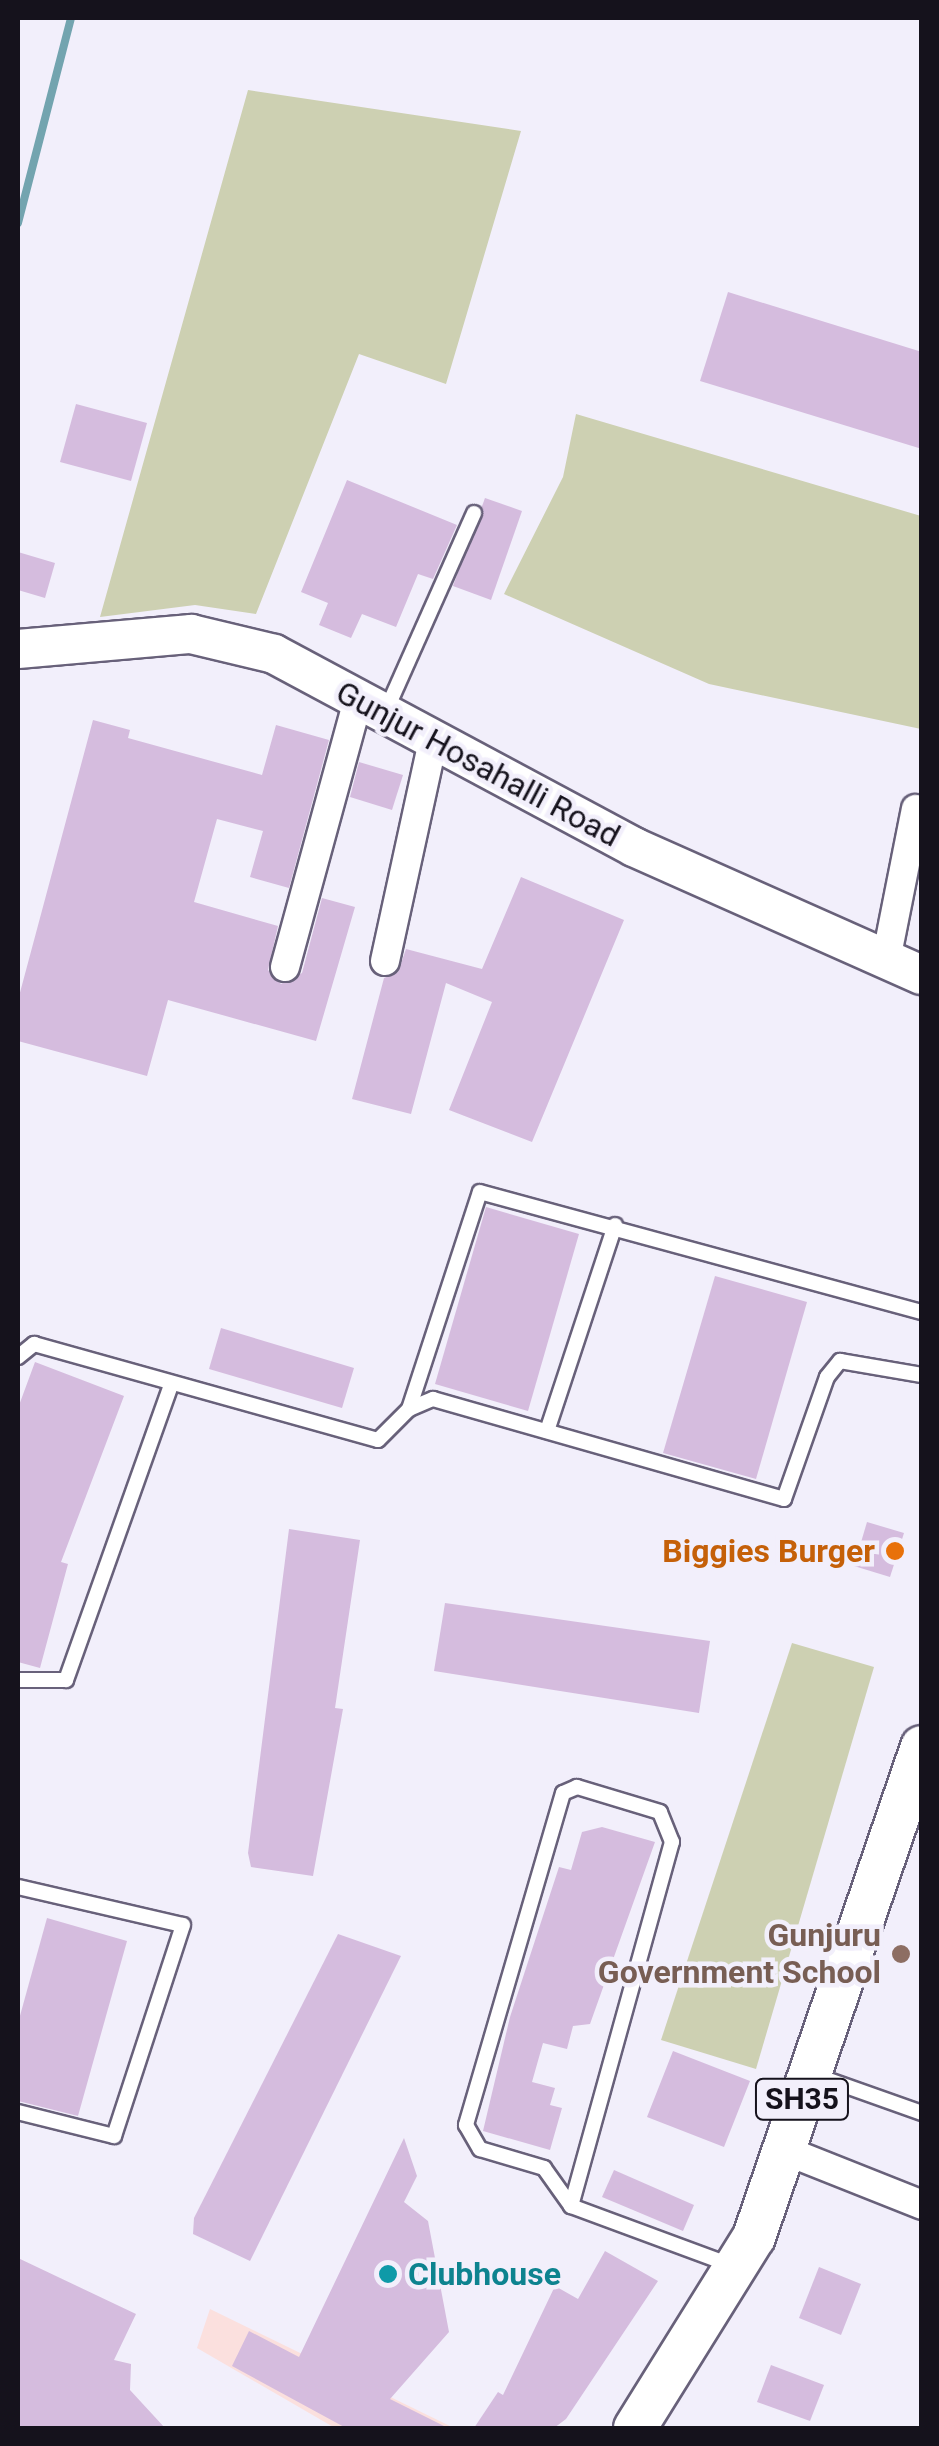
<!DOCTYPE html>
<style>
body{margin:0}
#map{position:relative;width:939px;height:2446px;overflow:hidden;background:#f2effb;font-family:Roboto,sans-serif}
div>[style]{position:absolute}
.commercial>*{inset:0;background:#fbe0de}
.green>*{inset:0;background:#cdd0b2}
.stream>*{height:8px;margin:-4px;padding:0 4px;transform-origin:4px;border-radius:4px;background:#73a4af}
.building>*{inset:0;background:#d5bcde}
.roads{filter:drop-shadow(2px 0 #68617a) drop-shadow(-2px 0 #68617a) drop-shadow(0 2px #68617a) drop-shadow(0 -2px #68617a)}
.lane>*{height:14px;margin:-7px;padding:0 7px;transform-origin:7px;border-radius:7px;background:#fff}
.street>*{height:28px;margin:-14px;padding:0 14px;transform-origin:14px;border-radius:14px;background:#fff}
.secondary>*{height:38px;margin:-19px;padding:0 19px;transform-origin:19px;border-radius:19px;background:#fff}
.primary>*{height:42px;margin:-21px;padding:0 21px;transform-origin:21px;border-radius:21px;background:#fff}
.dots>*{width:28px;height:28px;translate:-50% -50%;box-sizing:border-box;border:5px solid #f2effb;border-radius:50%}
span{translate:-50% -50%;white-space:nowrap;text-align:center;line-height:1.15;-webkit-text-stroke:9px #f2effb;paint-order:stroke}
.shield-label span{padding:2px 8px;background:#f2effb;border:2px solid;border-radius:8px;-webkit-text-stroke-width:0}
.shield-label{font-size:30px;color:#15121c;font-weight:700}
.street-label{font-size:32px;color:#15121c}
.food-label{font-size:32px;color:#c56008;font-weight:700}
.right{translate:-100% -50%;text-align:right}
.education-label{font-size:32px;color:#785e54;font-weight:700}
.culture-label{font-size:32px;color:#0d838f;font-weight:700}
.left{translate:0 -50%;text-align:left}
.frame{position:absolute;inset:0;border:20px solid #15121c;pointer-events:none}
</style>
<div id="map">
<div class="commercial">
<div style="clip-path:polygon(210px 2309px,454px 2428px,335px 2428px,197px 2348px)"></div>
</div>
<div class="green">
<div style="clip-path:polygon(248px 90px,521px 131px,446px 384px,359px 354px,256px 614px,195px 605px,100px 617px)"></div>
<div style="clip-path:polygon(576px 414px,921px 516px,921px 729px,709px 684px,504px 594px,563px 477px)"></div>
<div style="clip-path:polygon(792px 1643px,874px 1667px,756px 2069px,661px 2040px)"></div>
</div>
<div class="stream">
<div style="left:18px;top:223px;width:212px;rotate:-75.5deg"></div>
</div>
<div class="building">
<div style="clip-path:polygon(728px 292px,922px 352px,922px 449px,700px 381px)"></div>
<div style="clip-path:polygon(76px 404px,147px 423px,131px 481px,60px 462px)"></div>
<div style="clip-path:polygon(347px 480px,457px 525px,433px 579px,418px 574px,396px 627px,362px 614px,351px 638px,319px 625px,328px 603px,301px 592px)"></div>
<div style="clip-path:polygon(485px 498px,522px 511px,491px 600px,453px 586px)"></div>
<div style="clip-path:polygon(18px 552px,55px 563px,45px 598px,18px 590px)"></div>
<div style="clip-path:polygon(93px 720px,130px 730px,128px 738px,262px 775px,276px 725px,329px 740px,289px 888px,250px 877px,263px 831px,217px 819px,194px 902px,278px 926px,268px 970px,281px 984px,302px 973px,322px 898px,355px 907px,316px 1041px,168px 1000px,147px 1076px,18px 1041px,18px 1000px)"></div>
<div style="clip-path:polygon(359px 762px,403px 775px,392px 810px,350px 797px)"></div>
<div style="clip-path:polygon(521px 877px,624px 920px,532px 1142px,449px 1110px,492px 1002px,446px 983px,411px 1114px,352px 1099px,384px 978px,398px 972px,406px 949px,482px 969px)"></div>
<div style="clip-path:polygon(486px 1207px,579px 1234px,528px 1411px,435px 1384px)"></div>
<div style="clip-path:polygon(715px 1276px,807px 1302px,756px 1479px,663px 1453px)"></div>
<div style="clip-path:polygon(221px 1328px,354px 1368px,342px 1408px,209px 1369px)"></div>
<div style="clip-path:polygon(35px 1362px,124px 1396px,61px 1562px,68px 1564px,40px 1668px,18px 1662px,18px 1408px)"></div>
<div style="clip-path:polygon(867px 1522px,904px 1533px,890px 1577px,854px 1566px)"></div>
<div style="clip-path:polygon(289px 1529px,360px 1540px,335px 1708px,343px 1709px,313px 1876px,251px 1867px,248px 1853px)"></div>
<div style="clip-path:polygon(445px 1603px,710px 1641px,699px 1713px,434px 1671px)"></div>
<div style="clip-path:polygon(602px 1827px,655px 1842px,590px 2024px,573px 2026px,567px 2049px,543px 2043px,532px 2082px,555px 2088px,550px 2105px,562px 2108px,550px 2150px,483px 2131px,510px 2017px,559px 1867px,571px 1870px,582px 1832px)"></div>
<div style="clip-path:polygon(47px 1918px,127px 1941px,78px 2116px,18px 2101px,18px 2023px)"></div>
<div style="clip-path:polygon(338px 1934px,401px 1956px,250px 2261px,193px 2234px,194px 2218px)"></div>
<div style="clip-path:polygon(673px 2051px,750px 2081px,724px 2147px,647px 2117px)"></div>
<div style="clip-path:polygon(404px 2138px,417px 2176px,404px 2202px,428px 2221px,449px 2332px,390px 2399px,448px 2428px,346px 2428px,232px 2366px,249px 2331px,299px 2357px)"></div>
<div style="clip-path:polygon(614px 2170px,694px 2205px,683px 2231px,602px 2197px)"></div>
<div style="clip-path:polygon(605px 2251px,658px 2281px,566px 2419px,554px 2428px,474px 2428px,498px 2392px,503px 2395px,555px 2286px,578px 2299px)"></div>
<div style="clip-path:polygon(18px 2258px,136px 2314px,114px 2360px,131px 2364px,130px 2390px,165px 2428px,18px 2428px)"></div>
<div style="clip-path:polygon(819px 2267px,861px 2284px,841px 2335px,799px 2318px)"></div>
<div style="clip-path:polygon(771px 2365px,824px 2385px,810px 2421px,757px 2402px)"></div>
</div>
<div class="roads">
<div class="lane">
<div style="left:385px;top:713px;width:219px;rotate:-66deg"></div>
<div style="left:18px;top:1357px;width:21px;rotate:-39deg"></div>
<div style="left:34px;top:1344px;width:357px;rotate:15.6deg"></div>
<div style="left:378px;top:1440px;width:44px;rotate:-45deg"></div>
<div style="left:409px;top:1409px;width:26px;rotate:-23deg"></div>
<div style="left:433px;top:1399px;width:365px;rotate:15.9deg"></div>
<div style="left:784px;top:1499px;width:129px;rotate:-70.6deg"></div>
<div style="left:827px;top:1377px;width:21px;rotate:-51deg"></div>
<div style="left:840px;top:1361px;width:83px;rotate:9.7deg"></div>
<div style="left:409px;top:1409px;width:228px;rotate:-71.9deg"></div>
<div style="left:480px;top:1192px;width:458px;rotate:15.2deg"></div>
<div style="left:547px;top:1431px;width:217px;rotate:-71.7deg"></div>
<div style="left:18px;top:1680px;width:48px"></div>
<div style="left:66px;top:1680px;width:315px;rotate:-70.4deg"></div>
<div style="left:18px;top:1887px;width:169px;rotate:13deg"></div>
<div style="left:183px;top:1925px;width:222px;rotate:108.1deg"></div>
<div style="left:114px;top:2136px;width:99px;rotate:-166deg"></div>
<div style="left:812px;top:2074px;width:117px;rotate:19.5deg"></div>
<div style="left:571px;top:2206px;width:378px;rotate:-74.5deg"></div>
<div style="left:672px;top:1842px;width:32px;rotate:-112deg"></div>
<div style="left:660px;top:1812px;width:87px;rotate:-163.2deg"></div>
<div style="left:577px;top:1787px;width:15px;rotate:157deg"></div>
<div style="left:563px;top:1793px;width:346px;rotate:106.3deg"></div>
<div style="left:466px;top:2125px;width:28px;rotate:60deg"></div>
<div style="left:480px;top:2149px;width:67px;rotate:16.5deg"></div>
<div style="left:544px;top:2168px;width:47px;rotate:54.6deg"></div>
<div style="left:571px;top:2206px;width:173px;rotate:20.3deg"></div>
</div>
<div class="street">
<div style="left:886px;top:960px;width:154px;rotate:-78.8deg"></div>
<div style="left:385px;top:961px;width:226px;rotate:-77.7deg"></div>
<div style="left:285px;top:967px;width:277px;rotate:-74.7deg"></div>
<div style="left:784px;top:2150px;width:149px;rotate:21.7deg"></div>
</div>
<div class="secondary">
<div style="left:18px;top:649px;width:174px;rotate:-5deg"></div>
<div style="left:191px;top:634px;width:85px;rotate:13.5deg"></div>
<div style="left:274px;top:654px;width:408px;rotate:28.2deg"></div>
<div style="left:634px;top:847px;width:315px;rotate:24deg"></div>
</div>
<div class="primary">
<div style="left:635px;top:2428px;width:225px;rotate:-58.1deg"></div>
<div style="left:754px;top:2237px;width:518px;rotate:-71.08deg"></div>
</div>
</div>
<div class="dots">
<div style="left:895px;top:1551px;background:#e8710a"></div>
<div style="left:901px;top:1954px;background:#8d6e63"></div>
<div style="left:388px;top:2274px;background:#0f9aa8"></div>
</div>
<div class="shield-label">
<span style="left:802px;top:2099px">SH35</span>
</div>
<div class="street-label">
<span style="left:478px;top:764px;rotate:28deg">Gunjur Hosahalli Road</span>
</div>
<div class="food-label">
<span class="right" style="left:875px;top:1551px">Biggies Burger</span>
</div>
<div class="education-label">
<span class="right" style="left:881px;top:1954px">Gunjuru<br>Government School</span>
</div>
<div class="culture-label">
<span class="left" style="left:408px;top:2274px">Clubhouse</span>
</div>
<div class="frame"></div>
</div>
